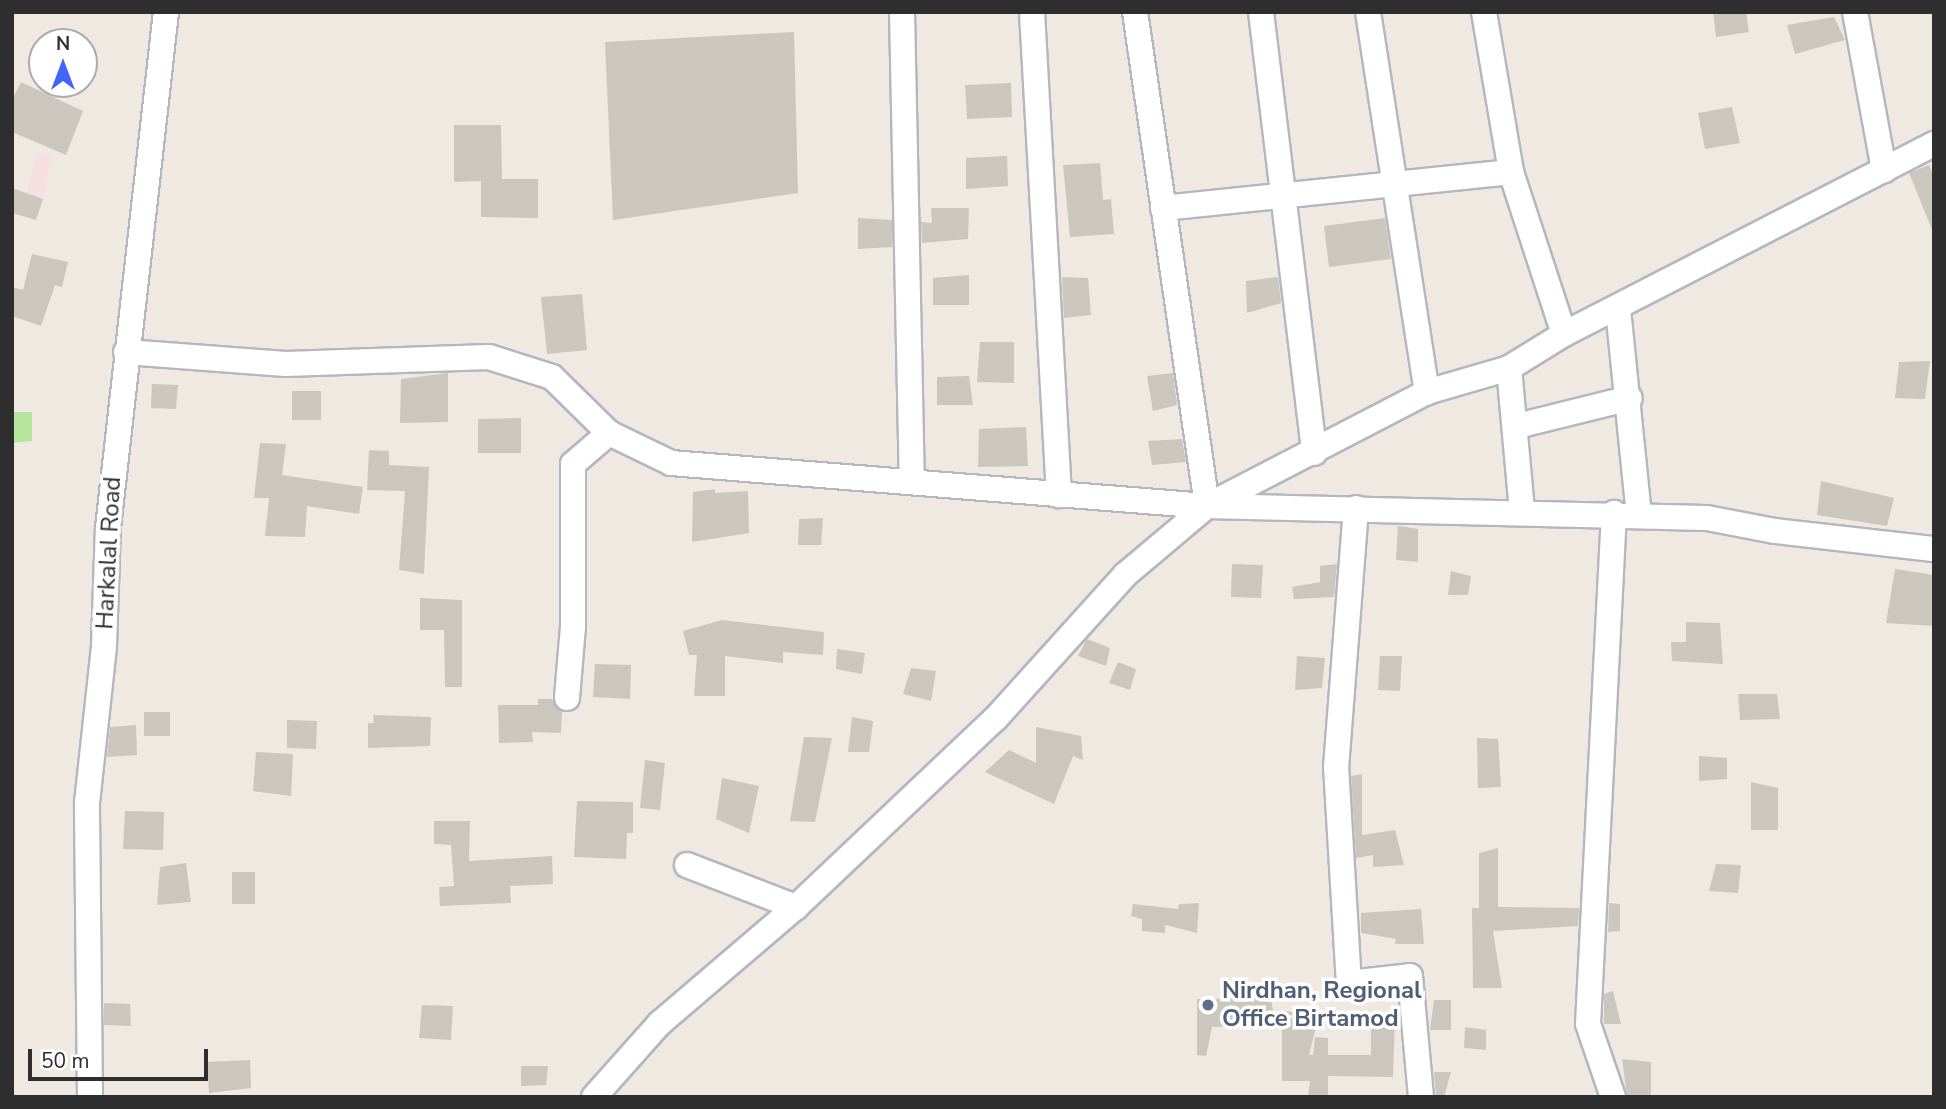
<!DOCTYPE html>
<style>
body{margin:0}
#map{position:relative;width:1946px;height:1109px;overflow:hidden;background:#efe9e1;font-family:"Nunito Sans",sans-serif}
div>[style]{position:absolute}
.medical>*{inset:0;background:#f5dfe0}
.green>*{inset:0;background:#b6e59e}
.building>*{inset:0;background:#cbc7bf}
.roads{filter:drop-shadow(2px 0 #b4b7c1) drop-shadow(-2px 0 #b4b7c1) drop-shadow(0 2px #b4b7c1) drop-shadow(0 -2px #b4b7c1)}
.minor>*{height:24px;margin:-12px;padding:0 12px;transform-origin:12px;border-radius:12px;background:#fff}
.dots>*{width:19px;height:19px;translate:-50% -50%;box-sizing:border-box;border:4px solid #fff;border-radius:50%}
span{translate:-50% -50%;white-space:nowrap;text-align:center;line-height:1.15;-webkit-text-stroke:7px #fff;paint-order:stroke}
.street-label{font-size:24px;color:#2e2e2e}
.service-label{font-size:24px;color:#4e5e75;font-weight:700}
.left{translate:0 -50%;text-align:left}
.frame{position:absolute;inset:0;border:14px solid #2e2e2e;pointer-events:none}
.north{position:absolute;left:28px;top:28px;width:70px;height:70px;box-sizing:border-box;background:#fff;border:2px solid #ababab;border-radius:50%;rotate:0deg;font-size:19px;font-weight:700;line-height:28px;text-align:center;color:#2e2e2e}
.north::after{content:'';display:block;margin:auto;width:24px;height:32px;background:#4264fb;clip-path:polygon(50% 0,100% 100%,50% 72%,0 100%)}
.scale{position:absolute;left:28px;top:1049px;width:180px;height:32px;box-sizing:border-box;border:4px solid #2e2e2e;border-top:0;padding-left:9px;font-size:21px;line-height:24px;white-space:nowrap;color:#2e2e2e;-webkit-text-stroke:5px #fff;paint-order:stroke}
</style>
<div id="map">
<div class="medical">
<div style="clip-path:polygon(53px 153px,43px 199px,27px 193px,36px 154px)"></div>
</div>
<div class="green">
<div style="clip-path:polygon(12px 412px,32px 412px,32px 441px,12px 443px)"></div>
</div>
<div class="building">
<div style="clip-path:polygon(1713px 12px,1746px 12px,1749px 32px,1716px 37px)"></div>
<div style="clip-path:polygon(1834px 17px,1845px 40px,1795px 54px,1787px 25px)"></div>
<div style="clip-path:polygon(794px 32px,798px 193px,613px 220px,605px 42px)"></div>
<div style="clip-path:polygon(21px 82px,83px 111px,66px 155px,12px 132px,12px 100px)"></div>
<div style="clip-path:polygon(1011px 83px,1012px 117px,967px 119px,965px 85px)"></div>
<div style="clip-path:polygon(1732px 107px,1740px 143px,1705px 149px,1698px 113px)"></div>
<div style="clip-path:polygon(454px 125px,501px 125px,502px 179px,538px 179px,538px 218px,481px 217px,481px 181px,454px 182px)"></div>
<div style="clip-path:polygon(1007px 156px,1008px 186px,966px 189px,966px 158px)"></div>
<div style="clip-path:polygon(1100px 163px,1103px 200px,1111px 199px,1114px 234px,1070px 237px,1063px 165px)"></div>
<div style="clip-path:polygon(1929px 165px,1934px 177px,1933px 232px,1909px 173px)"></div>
<div style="clip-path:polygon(12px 188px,43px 199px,36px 220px,12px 213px)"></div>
<div style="clip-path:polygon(931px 208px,969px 208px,968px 239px,922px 243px,921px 222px,932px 223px)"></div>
<div style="clip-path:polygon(858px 218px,892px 220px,892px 247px,858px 249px)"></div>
<div style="clip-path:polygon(1385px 218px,1391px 259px,1329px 267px,1324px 226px)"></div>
<div style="clip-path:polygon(32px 254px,68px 262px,62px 287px,55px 285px,41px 326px,12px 316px,12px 287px,23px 290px)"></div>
<div style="clip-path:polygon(969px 275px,969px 305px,933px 305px,933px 278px)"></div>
<div style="clip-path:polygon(1062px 277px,1088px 278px,1091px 315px,1064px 318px)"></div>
<div style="clip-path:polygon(1278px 277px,1281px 303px,1247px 313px,1246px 281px)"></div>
<div style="clip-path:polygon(582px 294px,587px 350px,547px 354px,541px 297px)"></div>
<div style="clip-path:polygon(980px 342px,1014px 342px,1014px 383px,977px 382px)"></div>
<div style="clip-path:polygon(1930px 361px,1925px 399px,1895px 398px,1899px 362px)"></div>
<div style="clip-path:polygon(448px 373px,448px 422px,400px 423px,401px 379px)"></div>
<div style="clip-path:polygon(1173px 373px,1177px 405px,1153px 411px,1147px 376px)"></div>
<div style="clip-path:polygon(969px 376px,973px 405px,937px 405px,937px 377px)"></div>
<div style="clip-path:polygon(152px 384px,178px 385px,176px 409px,151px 408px)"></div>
<div style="clip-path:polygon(292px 391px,321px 391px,321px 420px,292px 420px)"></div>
<div style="clip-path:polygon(521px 418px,521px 453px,478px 453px,478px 419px)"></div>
<div style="clip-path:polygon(1026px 427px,1028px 466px,978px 467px,979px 429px)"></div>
<div style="clip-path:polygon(1182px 439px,1186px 462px,1152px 465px,1148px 441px)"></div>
<div style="clip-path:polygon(260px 443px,286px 444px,282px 475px,363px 487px,359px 514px,307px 506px,305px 537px,265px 536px,269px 498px,254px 498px)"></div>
<div style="clip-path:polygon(369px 450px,389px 451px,389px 465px,429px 467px,424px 574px,399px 570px,405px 491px,367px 490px)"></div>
<div style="clip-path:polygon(1821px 481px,1894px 498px,1887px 526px,1817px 515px)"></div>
<div style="clip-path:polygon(715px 489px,715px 493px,748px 491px,749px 533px,692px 542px,693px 492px)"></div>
<div style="clip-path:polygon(823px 518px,821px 545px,798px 545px,799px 519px)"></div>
<div style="clip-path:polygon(1398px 526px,1418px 529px,1418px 562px,1396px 560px)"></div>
<div style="clip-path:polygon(1232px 564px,1263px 565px,1261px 598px,1231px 597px)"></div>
<div style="clip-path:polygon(1337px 564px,1334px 597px,1294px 599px,1292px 587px,1320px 582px,1320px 566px)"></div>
<div style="clip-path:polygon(1895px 569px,1934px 575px,1934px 626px,1886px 623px)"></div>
<div style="clip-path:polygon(1451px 571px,1471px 576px,1468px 595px,1448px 595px)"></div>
<div style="clip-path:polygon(420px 598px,462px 600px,462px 687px,445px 687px,444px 630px,420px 630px)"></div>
<div style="clip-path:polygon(722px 620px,824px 632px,823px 655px,783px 652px,783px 663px,725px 656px,725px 696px,694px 696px,697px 655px,689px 655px,683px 631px)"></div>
<div style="clip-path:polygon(1686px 622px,1720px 623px,1723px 664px,1672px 661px,1671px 642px,1686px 642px)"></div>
<div style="clip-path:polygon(1087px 639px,1110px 648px,1106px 666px,1078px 656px)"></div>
<div style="clip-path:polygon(837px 649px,865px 653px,862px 674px,836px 669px)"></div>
<div style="clip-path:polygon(1297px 656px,1325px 658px,1322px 688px,1295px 690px)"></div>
<div style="clip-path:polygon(1380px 656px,1402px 656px,1400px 691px,1378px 690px)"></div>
<div style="clip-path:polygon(1118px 662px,1136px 669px,1130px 690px,1109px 683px)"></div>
<div style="clip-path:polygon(595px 664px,631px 665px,630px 699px,593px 697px)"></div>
<div style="clip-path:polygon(911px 668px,936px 671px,931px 701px,903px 694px)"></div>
<div style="clip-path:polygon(1738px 694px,1777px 694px,1780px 719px,1740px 720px)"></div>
<div style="clip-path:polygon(538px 699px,552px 699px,562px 711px,561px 733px,532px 732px,533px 742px,499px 743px,498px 705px,538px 705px)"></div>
<div style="clip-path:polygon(144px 712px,170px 712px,170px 736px,144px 736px)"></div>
<div style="clip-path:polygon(373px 715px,431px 717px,430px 746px,368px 748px,368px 723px,374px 723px)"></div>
<div style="clip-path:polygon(852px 717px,873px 721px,869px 752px,848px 752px)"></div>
<div style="clip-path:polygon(287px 720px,317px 721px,316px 749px,287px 748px)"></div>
<div style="clip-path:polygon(136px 725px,137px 755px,107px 757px,110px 727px)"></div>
<div style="clip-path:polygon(1036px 727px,1081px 736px,1083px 760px,1073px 756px,1054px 804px,985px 772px,1009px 750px,1036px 763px)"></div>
<div style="clip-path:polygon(804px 737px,832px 738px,815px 822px,790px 821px)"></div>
<div style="clip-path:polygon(1477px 738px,1498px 739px,1501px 787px,1478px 788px)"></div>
<div style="clip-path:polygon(256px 752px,293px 754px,291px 796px,253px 791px)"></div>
<div style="clip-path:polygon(1699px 756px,1727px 758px,1727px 779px,1699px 781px)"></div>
<div style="clip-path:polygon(645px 760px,665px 763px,660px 810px,640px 808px)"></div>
<div style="clip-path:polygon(1362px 774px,1362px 835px,1395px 830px,1404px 865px,1373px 867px,1373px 855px,1356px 858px,1351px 776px)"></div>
<div style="clip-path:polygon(722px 778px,759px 786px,749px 833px,716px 819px)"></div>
<div style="clip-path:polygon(1751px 782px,1778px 788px,1778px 830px,1751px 830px)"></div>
<div style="clip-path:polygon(577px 801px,633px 802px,633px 833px,627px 833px,626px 859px,574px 857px)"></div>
<div style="clip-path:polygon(125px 811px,164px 812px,163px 850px,123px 849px)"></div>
<div style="clip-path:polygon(434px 821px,470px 821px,469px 861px,552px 856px,553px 884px,510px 886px,511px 903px,440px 906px,439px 887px,454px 886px,451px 845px,434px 844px)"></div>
<div style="clip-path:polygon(1498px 848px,1498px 907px,1579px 908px,1578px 926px,1493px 931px,1502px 988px,1473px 988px,1472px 908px,1479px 908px,1479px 853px)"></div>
<div style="clip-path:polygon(186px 863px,191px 902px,157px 905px,160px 867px)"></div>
<div style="clip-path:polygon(1716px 864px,1741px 865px,1738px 893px,1709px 891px)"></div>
<div style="clip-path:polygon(232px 872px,255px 872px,255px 904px,232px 904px)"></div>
<div style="clip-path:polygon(1199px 903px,1197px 933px,1165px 925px,1165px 933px,1142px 931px,1142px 919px,1131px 916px,1133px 904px,1178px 909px,1179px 904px)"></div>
<div style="clip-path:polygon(1609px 903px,1620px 904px,1620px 931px,1608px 932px)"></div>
<div style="clip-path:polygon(1421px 909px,1424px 944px,1395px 944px,1396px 939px,1361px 933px,1361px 913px)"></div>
<div style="clip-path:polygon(1613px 991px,1621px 1024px,1604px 1024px,1604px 994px)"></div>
<div style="clip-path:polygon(1271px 998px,1275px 1025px,1212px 1027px,1206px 1056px,1197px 1055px,1197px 999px)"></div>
<div style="clip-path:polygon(1434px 1000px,1451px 1000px,1451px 1030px,1430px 1030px)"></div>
<div style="clip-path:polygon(104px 1003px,130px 1004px,131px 1026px,104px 1025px)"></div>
<div style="clip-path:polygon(422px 1005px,453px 1006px,451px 1040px,419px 1038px)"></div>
<div style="clip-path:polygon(1282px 1011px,1319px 1015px,1309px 1055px,1313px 1055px,1315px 1037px,1328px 1038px,1328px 1055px,1371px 1055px,1371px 1022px,1395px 1020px,1393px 1077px,1328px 1076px,1328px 1097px,1308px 1097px,1310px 1081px,1282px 1081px)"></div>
<div style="clip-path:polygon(1465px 1027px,1486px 1030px,1486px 1050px,1464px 1048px)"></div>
<div style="clip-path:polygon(1622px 1059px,1651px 1062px,1651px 1095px,1627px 1095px)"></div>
<div style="clip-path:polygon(250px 1060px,251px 1088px,209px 1093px,207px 1062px)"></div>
<div style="clip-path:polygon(521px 1066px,548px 1066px,546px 1085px,521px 1086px)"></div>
<div style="clip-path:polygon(1434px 1072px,1451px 1072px,1444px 1097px,1436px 1097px)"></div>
</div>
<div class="roads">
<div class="minor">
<div style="left:902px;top:12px;width:467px;rotate:88.8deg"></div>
<div style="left:1032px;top:12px;width:484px;rotate:86.8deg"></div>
<div style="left:1135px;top:12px;width:499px;rotate:81.7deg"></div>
<div style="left:1261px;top:12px;width:444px;rotate:83.1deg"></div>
<div style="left:1368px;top:12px;width:385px;rotate:81.2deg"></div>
<div style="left:1484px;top:12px;width:162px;rotate:80.4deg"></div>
<div style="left:1511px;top:172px;width:170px;rotate:71.9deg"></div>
<div style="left:1855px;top:12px;width:161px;rotate:79.6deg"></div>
<div style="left:1163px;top:208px;width:350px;rotate:-5.9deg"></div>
<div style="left:1618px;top:309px;width:206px;rotate:84.2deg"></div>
<div style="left:126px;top:352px;width:160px;rotate:4.3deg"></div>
<div style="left:286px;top:364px;width:203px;rotate:-2deg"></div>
<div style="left:489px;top:357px;width:66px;rotate:17.6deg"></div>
<div style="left:552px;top:377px;width:80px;rotate:44.5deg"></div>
<div style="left:609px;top:433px;width:69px;rotate:25.8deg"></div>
<div style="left:671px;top:463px;width:538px;rotate:4.59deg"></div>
<div style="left:1207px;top:506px;width:500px;rotate:1.37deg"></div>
<div style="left:1707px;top:518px;width:69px;rotate:10.8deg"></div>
<div style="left:1775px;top:531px;width:160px;rotate:6.5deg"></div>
<div style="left:1509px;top:368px;width:144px;rotate:84.8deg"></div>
<div style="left:1517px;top:426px;width:116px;rotate:-13.9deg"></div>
<div style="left:1356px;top:508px;width:259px;rotate:94.4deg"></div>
<div style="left:1336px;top:766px;width:217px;rotate:86.6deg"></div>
<div style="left:1349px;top:983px;width:61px;rotate:-6.5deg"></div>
<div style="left:1410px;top:976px;width:121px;rotate:84.8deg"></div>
<div style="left:567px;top:698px;width:71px;rotate:-85.2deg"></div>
<div style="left:573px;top:627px;width:163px;rotate:-90deg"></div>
<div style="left:573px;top:464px;width:48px;rotate:-40.7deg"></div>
<div style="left:687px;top:865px;width:117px;rotate:21.1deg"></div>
<div style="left:90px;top:1097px;width:294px;rotate:-90.6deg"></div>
<div style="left:87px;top:803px;width:158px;rotate:-83.8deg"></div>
<div style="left:104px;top:646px;width:118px;rotate:-88.1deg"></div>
<div style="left:108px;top:528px;width:519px;rotate:-83.59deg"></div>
<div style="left:594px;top:1097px;width:99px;rotate:-48.3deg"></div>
<div style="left:660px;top:1023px;width:179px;rotate:-40.5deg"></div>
<div style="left:796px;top:907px;width:275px;rotate:-43.4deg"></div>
<div style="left:996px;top:718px;width:193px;rotate:-47.9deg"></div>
<div style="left:1125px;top:575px;width:107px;rotate:-40.1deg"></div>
<div style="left:1207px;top:506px;width:248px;rotate:-27.4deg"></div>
<div style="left:1427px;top:392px;width:85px;rotate:-16.3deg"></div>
<div style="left:1509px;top:368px;width:65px;rotate:-31.7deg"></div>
<div style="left:1564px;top:334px;width:416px;rotate:-27.2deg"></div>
<div style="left:1613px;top:1097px;width:77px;rotate:-108.9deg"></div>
<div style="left:1588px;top:1024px;width:512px;rotate:-87.09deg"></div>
</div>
</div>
<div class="dots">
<div style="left:1208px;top:1005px;background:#5c6f8a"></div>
</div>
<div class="street-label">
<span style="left:109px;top:553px;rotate:-87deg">Harkalal Road</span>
</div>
<div class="service-label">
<span class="left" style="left:1222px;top:1005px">Nirdhan, Regional<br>Office Birtamod</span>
</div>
<div class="frame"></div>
<div class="north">N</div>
<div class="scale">50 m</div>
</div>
